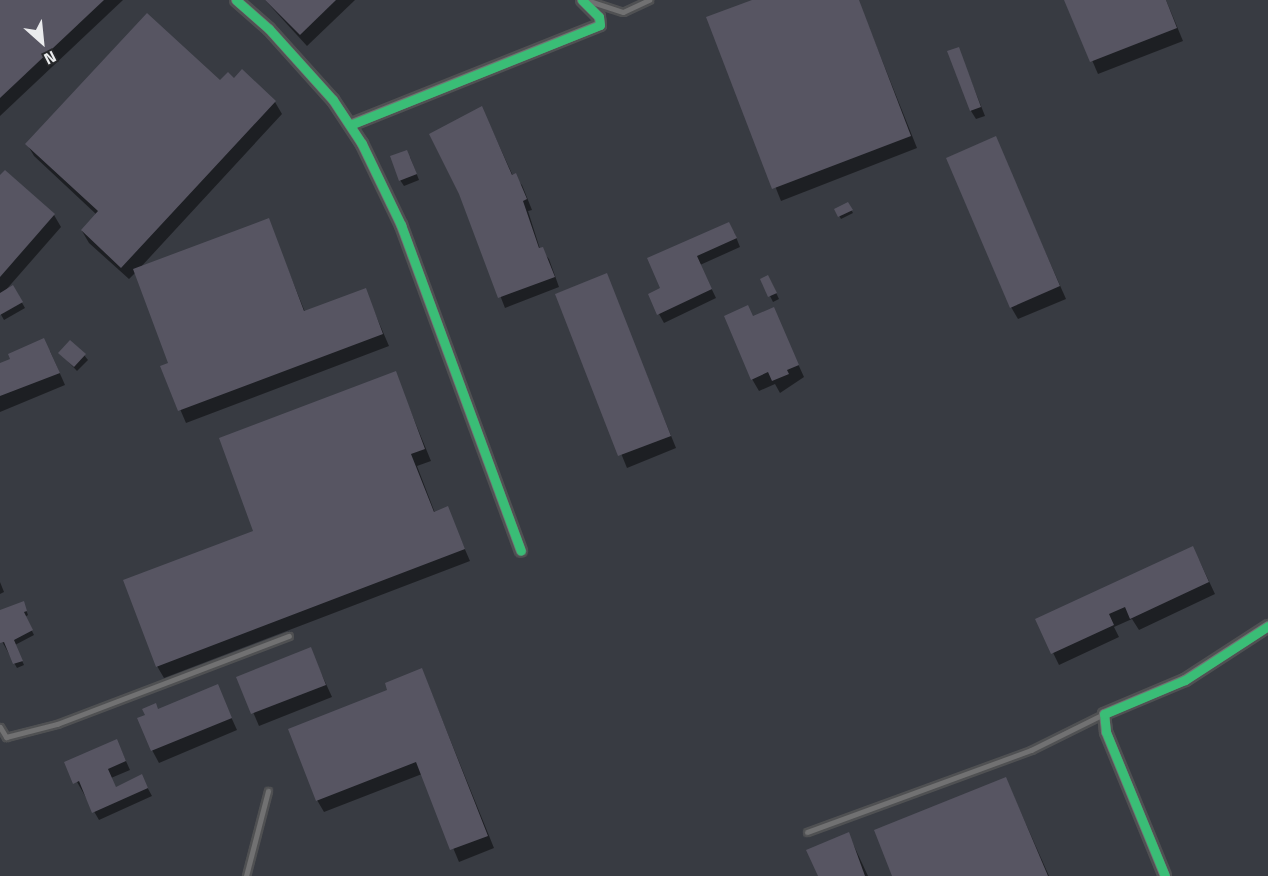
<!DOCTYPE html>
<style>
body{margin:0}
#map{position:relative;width:1268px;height:876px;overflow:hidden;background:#323334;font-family:"Titillium Web",sans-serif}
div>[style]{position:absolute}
.built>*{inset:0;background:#383b42}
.shadow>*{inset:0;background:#0007}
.building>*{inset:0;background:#575562}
.roads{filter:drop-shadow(2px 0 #505153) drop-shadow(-2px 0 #505153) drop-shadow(0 2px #505153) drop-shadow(0 -2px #505153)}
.lane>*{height:5px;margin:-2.5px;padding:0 2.5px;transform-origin:2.5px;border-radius:2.5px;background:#717172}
.street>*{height:10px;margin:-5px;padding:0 5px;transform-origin:5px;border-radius:5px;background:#717172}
.cycleway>*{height:9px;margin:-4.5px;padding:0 4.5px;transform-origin:4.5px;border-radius:4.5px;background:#3abd76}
span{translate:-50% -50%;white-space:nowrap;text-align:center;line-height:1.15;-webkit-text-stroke:4.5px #27282b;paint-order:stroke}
.north{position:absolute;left:12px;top:12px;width:60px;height:60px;-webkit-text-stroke:4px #27282b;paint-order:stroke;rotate:153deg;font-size:16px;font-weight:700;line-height:24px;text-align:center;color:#eaebed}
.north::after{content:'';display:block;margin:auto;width:21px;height:27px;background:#eaebed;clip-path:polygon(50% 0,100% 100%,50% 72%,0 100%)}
</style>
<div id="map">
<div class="built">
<div style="clip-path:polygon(0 0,1268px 0,1268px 876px,0 876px)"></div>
</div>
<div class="shadow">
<div style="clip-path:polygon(0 0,123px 0,0 116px)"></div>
<div style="clip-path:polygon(265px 0,355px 0,307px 46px)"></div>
<div style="clip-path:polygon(756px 0,858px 0,917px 148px,781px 201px,708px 18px)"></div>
<div style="clip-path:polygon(1066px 0,1166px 0,1183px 41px,1098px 74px)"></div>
<div style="clip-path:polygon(958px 48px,985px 116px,976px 119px,971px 111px)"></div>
<div style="clip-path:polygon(234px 80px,275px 102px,282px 114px,139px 269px,268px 220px,305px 312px,365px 290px,389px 346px,186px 423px,162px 367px,170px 364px,136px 272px,129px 279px,89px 243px,82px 231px,97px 215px,34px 156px,27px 144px)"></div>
<div style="clip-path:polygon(487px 119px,513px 176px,522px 185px,532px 210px,528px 211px,540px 249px,549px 259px,559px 287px,505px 308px,460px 193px)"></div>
<div style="clip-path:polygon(995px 138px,1066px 299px,1018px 319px,1011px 307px)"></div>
<div style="clip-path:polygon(410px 157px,419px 180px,404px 186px,400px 180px)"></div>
<div style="clip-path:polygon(5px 172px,54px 215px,61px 227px,5px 291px,13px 287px,25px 308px,4px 320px,0 313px,0 178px)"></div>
<div style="clip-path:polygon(848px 204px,853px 213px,841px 219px,836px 210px)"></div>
<div style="clip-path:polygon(734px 232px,740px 247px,700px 265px,716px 298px,664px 323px,659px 314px,662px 289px,649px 259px)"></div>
<div style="clip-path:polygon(606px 275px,676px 448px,627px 468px,556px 294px)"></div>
<div style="clip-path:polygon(771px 282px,779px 299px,773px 302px,770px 296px)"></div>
<div style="clip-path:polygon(773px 309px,804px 377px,780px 393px,775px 384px,759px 391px,752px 379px,754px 318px)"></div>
<div style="clip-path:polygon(50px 351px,65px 385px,0 412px,0 365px)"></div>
<div style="clip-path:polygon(60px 353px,84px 355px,88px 360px,77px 371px)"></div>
<div style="clip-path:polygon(395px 373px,431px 461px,417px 466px,435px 513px,447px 508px,470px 561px,164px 678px,157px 666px,255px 531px)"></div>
<div style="clip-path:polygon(1199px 560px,1215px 594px,1139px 630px,1132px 619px,1114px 627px,1119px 637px,1059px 665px,1037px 620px)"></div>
<div style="clip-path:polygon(0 582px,4px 592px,0 594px)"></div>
<div style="clip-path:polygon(25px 607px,28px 615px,25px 617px,34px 635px,15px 645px,24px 665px,17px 668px,0 638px,0 611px)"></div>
<div style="clip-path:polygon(310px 649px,332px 697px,259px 726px,238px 677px)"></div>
<div style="clip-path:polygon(422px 670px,494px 848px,459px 862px,422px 774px,324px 812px,317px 800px,389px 691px)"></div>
<div style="clip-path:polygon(217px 686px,237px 730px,159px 763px,152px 750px,158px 711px)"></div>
<div style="clip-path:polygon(121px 750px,130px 770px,111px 778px,116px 788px,146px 785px,152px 796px,99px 820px,66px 763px)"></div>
<div style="clip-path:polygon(1006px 779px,1049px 876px,894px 876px)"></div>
<div style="clip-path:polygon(848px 833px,868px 876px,819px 876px)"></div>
</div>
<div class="building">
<div style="clip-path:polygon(0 0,104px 0,0 98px)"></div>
<div style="clip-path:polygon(265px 0,336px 0,300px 35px)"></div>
<div style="clip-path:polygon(752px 0,859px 0,911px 136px,772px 189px,706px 17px)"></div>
<div style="clip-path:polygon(1064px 0,1166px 0,1177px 28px,1090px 62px)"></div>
<div style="clip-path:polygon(147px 13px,220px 80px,228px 72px,234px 78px,242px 69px,276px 101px,121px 268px,81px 230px,98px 211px,25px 144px)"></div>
<div style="clip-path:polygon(959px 47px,981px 107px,970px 111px,947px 51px)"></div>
<div style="clip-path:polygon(482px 106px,512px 175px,516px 173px,527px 199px,523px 201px,539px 248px,543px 247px,555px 277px,498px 298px,459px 194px,429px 134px)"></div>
<div style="clip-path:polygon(996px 136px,1060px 286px,1010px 308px,946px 158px)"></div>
<div style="clip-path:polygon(407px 150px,417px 174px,399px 181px,390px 156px)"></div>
<div style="clip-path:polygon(5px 170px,55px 214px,0 277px,0 175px)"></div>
<div style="clip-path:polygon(848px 202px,853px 210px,838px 217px,834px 209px)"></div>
<div style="clip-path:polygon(269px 218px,304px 311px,366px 288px,383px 334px,178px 411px,160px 366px,168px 363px,133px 269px)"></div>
<div style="clip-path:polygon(729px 222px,737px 238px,697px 256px,712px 289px,657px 315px,648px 294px,660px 288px,647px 258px)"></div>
<div style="clip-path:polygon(607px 273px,671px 436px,618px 456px,555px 294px)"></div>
<div style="clip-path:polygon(768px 275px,777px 293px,768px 297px,760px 279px)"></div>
<div style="clip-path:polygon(13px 285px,23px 302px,0 315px,0 293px)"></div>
<div style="clip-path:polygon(748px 305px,753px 316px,774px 307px,799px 365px,787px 370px,789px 374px,772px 381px,768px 372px,751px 380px,724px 316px)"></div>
<div style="clip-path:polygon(44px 338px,60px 373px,0 396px,0 363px,10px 359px,8px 354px)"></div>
<div style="clip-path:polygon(70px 340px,86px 354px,74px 367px,58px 353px)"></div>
<div style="clip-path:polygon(396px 371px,425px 449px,411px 454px,434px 512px,448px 506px,465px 549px,156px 667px,123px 580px,253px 531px,219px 438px)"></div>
<div style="clip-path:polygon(1193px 546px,1209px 582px,1130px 619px,1125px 607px,1109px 614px,1114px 625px,1051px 654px,1035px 619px)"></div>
<div style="clip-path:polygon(24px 601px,27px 611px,24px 612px,33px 630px,14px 640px,23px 661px,13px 664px,4px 642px,0 643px,0 610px)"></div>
<div style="clip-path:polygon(311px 647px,326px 685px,251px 714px,236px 677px)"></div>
<div style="clip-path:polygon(422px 668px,488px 836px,450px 850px,416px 762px,316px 801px,288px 729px,387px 690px,385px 683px)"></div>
<div style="clip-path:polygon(218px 684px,232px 718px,151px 751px,137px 718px,145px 715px,142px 709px,156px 703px,158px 709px)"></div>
<div style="clip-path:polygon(117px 739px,126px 761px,108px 769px,116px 787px,142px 774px,148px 788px,92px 813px,79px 781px,73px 784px,64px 762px)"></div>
<div style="clip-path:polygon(1006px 777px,1048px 876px,892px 876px,874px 830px)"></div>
<div style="clip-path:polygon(849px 832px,865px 876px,818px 876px,806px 850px)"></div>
</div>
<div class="roads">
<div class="lane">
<div style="left:586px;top:0;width:39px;rotate:18deg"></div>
<div style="left:623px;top:12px;width:29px;rotate:-25deg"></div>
<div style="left:0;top:727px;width:12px;rotate:59deg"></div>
<div style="left:6px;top:737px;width:53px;rotate:-14.3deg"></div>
<div style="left:57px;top:724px;width:248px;rotate:-20.8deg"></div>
<div style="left:807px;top:832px;width:239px;rotate:-20.1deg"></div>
<div style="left:1031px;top:750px;width:81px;rotate:-26.3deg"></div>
<div style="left:246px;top:876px;width:88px;rotate:-75.5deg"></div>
</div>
<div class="street">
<div style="left:236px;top:0;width:44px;rotate:41.3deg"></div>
<div style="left:269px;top:29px;width:96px;rotate:48deg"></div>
<div style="left:333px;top:100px;width:53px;rotate:56.6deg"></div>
<div style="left:362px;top:144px;width:90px;rotate:64.3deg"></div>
<div style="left:401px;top:225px;width:347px;rotate:69.8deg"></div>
<div style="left:350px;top:125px;width:269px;rotate:-21.8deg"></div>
<div style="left:600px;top:25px;width:8px;rotate:-97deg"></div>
<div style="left:599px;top:17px;width:24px;rotate:-135deg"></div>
<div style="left:1165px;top:876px;width:156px;rotate:-112.3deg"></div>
<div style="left:1106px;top:732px;width:18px;rotate:-96deg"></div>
<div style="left:1104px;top:714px;width:88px;rotate:-22.8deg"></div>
<div style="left:1185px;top:680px;width:99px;rotate:-33deg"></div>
</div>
</div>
<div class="cycleway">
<div style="left:236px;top:0;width:44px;rotate:41.3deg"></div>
<div style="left:269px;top:29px;width:96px;rotate:48deg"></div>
<div style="left:333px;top:100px;width:53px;rotate:56.6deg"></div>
<div style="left:362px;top:144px;width:90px;rotate:64.3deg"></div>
<div style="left:401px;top:225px;width:347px;rotate:69.8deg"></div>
<div style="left:350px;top:125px;width:269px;rotate:-21.8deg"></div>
<div style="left:600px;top:25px;width:8px;rotate:-97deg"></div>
<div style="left:599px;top:17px;width:24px;rotate:-135deg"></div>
<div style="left:1165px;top:876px;width:156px;rotate:-112.3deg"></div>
<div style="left:1106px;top:732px;width:18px;rotate:-96deg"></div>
<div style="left:1104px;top:714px;width:88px;rotate:-22.8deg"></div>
<div style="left:1185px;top:680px;width:99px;rotate:-33deg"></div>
</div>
<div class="north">N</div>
</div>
